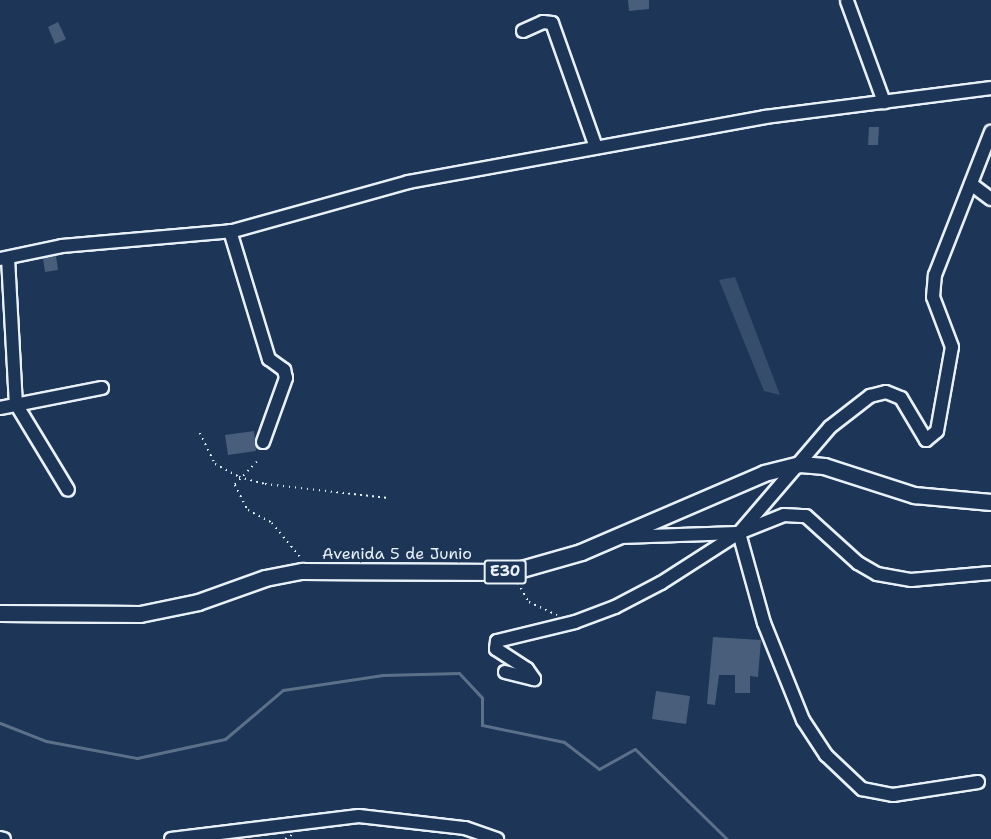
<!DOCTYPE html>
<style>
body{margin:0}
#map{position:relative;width:991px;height:839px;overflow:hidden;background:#1d3557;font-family:"Shantell Sans",sans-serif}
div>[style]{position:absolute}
.green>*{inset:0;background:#374d6c}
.stream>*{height:3px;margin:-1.5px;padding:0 1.5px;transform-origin:1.5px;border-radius:1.5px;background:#5d7089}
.building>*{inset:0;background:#495e7a}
.path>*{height:1.5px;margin-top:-0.75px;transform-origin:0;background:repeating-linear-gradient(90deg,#e8f1f8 0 1.5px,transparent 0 6px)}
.roads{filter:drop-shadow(2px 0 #e8f1f8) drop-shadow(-2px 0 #e8f1f8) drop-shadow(0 2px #e8f1f8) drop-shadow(0 -2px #e8f1f8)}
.minor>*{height:12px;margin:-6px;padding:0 6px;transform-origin:6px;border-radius:6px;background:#1d3557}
.major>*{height:15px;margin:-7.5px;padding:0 7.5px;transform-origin:7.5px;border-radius:7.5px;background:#1d3557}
span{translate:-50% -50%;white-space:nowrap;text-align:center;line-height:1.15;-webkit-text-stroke:6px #1d3557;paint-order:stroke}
.shield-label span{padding:2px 4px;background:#1d3557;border:2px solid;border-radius:4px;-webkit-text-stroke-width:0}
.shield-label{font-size:15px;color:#e8f1f8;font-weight:700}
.street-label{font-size:16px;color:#e8f1f8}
</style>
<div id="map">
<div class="green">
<div style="clip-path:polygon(735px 277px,780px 395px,764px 391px,719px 280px)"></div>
</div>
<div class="stream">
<div style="left:0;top:723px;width:49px;rotate:21.4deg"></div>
<div style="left:46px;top:741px;width:93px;rotate:10.6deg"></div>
<div style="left:137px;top:758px;width:90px;rotate:-12.2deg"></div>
<div style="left:225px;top:739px;width:76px;rotate:-40.2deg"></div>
<div style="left:283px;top:690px;width:101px;rotate:-8.5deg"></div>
<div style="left:383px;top:675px;width:76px;rotate:-1.5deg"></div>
<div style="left:459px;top:673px;width:34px;rotate:47deg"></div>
<div style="left:482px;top:698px;width:27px;rotate:90deg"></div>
<div style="left:482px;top:725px;width:84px;rotate:11.7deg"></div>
<div style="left:564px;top:742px;width:44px;rotate:37.6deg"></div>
<div style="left:599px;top:769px;width:41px;rotate:-29.1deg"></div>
<div style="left:635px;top:749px;width:129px;rotate:44.4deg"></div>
</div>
<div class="building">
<div style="clip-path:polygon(628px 0,649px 0,649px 9px,629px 11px)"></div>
<div style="clip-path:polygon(58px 22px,66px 39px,55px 44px,48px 27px)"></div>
<div style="clip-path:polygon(869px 127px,879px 127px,878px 145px,868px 145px)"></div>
<div style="clip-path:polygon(56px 256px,58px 270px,45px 272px,43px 258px)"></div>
<div style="clip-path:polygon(254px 431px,256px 451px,228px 455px,225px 435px)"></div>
<div style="clip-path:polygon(713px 637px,761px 640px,758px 677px,750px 676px,750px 693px,735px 693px,735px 675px,719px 675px,715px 705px,707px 704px)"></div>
<div style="clip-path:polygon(656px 691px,690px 696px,686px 724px,652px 719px)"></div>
</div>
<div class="path">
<div style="left:200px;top:433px;width:34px;rotate:64deg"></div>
<div style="left:215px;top:464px;width:27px;rotate:28deg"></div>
<div style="left:239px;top:477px;width:27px;rotate:15deg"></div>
<div style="left:265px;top:484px;width:124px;rotate:6.5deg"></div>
<div style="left:257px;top:462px;width:32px;rotate:134deg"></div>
<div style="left:235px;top:485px;width:28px;rotate:63deg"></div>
<div style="left:248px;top:510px;width:27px;rotate:28deg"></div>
<div style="left:272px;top:523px;width:47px;rotate:50.2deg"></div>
<div style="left:518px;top:583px;width:22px;rotate:60deg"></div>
<div style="left:529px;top:602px;width:31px;rotate:25deg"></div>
<div style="left:285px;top:839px;width:8px;rotate:-30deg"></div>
</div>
<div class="roads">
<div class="minor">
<div style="left:847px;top:1px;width:108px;rotate:69.9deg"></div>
<div style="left:523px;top:31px;width:22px;rotate:-24deg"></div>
<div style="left:543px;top:22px;width:9px;rotate:6deg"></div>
<div style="left:552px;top:23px;width:132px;rotate:70.5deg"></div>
<div style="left:971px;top:184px;width:25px;rotate:37deg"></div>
<div style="left:230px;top:231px;width:134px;rotate:73.1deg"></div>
<div style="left:269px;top:359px;width:19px;rotate:36deg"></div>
<div style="left:284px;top:370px;width:8px;rotate:76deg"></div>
<div style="left:286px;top:378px;width:68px;rotate:109.8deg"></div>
<div style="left:8px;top:258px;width:146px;rotate:86.9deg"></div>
<div style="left:16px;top:404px;width:100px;rotate:58.8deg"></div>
<div style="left:0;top:259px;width:63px;rotate:-11.8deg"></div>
<div style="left:62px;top:246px;width:172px;rotate:-5deg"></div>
<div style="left:233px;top:231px;width:182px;rotate:-15.6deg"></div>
<div style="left:408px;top:182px;width:363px;rotate:-10.3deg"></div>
<div style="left:765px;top:117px;width:228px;rotate:-7.3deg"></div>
<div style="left:0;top:408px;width:104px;rotate:-11.1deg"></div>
<div style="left:740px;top:532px;width:138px;rotate:-49.4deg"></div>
<div style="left:830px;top:427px;width:51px;rotate:-37.8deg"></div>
<div style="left:870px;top:396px;width:16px;rotate:-14deg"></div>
<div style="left:886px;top:392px;width:16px;rotate:22deg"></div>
<div style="left:901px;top:398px;width:49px;rotate:59.2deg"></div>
<div style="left:926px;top:440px;width:14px;rotate:-39deg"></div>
<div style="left:937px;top:431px;width:85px;rotate:-79.9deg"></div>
<div style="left:952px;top:347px;width:53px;rotate:-110.8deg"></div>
<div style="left:933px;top:297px;width:22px;rotate:-85deg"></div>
<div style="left:935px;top:275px;width:154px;rotate:-68.6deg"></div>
<div style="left:739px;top:533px;width:93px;rotate:74.5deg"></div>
<div style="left:764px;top:623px;width:105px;rotate:68.1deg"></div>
<div style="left:803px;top:720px;width:42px;rotate:56.7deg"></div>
<div style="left:826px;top:755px;width:50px;rotate:43.4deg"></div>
<div style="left:862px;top:789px;width:32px;rotate:11deg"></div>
<div style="left:893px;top:795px;width:86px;rotate:-8.7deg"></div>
<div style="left:619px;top:537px;width:120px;rotate:-1.9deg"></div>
<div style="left:505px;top:672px;width:30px;rotate:14deg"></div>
<div style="left:534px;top:679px;width:12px;rotate:-125deg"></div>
<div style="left:527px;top:669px;width:37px;rotate:-147deg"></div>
<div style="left:496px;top:649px;width:8px;rotate:-83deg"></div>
<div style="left:497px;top:641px;width:80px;rotate:-13.7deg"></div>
<div style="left:575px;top:622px;width:43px;rotate:-20.6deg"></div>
<div style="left:615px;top:607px;width:52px;rotate:-27.6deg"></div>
<div style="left:661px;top:583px;width:93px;rotate:-32.7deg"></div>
<div style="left:739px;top:533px;width:48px;rotate:-21.8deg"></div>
<div style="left:784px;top:515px;width:22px;rotate:3deg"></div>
<div style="left:806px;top:516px;width:70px;rotate:42.1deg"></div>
<div style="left:858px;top:563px;width:22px;rotate:30deg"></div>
<div style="left:877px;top:574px;width:35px;rotate:10deg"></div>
<div style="left:911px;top:580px;width:80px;rotate:-5deg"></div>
<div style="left:0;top:838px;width:4px;rotate:14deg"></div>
<div style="left:171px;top:839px;width:189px;rotate:-7deg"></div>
<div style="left:359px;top:816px;width:107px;rotate:6.5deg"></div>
<div style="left:465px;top:828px;width:34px;rotate:19deg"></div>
</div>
<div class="major">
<div style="left:0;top:613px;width:140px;rotate:0.4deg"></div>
<div style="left:140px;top:614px;width:59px;rotate:-11.7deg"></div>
<div style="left:198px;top:602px;width:71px;rotate:-19.7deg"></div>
<div style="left:265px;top:578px;width:38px;rotate:-11deg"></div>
<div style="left:302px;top:571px;width:209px;rotate:0.3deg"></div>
<div style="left:511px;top:572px;width:73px;rotate:-15.9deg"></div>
<div style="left:581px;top:552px;width:199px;rotate:-23.3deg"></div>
<div style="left:764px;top:473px;width:37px;rotate:-14deg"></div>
<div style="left:800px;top:464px;width:24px;rotate:5deg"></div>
<div style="left:824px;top:466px;width:95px;rotate:17.9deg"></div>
<div style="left:914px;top:495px;width:77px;rotate:5.2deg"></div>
</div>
</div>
<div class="shield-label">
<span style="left:505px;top:572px">E30</span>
</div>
<div class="street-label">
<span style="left:397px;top:554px">Avenida 5 de Junio</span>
</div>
</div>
